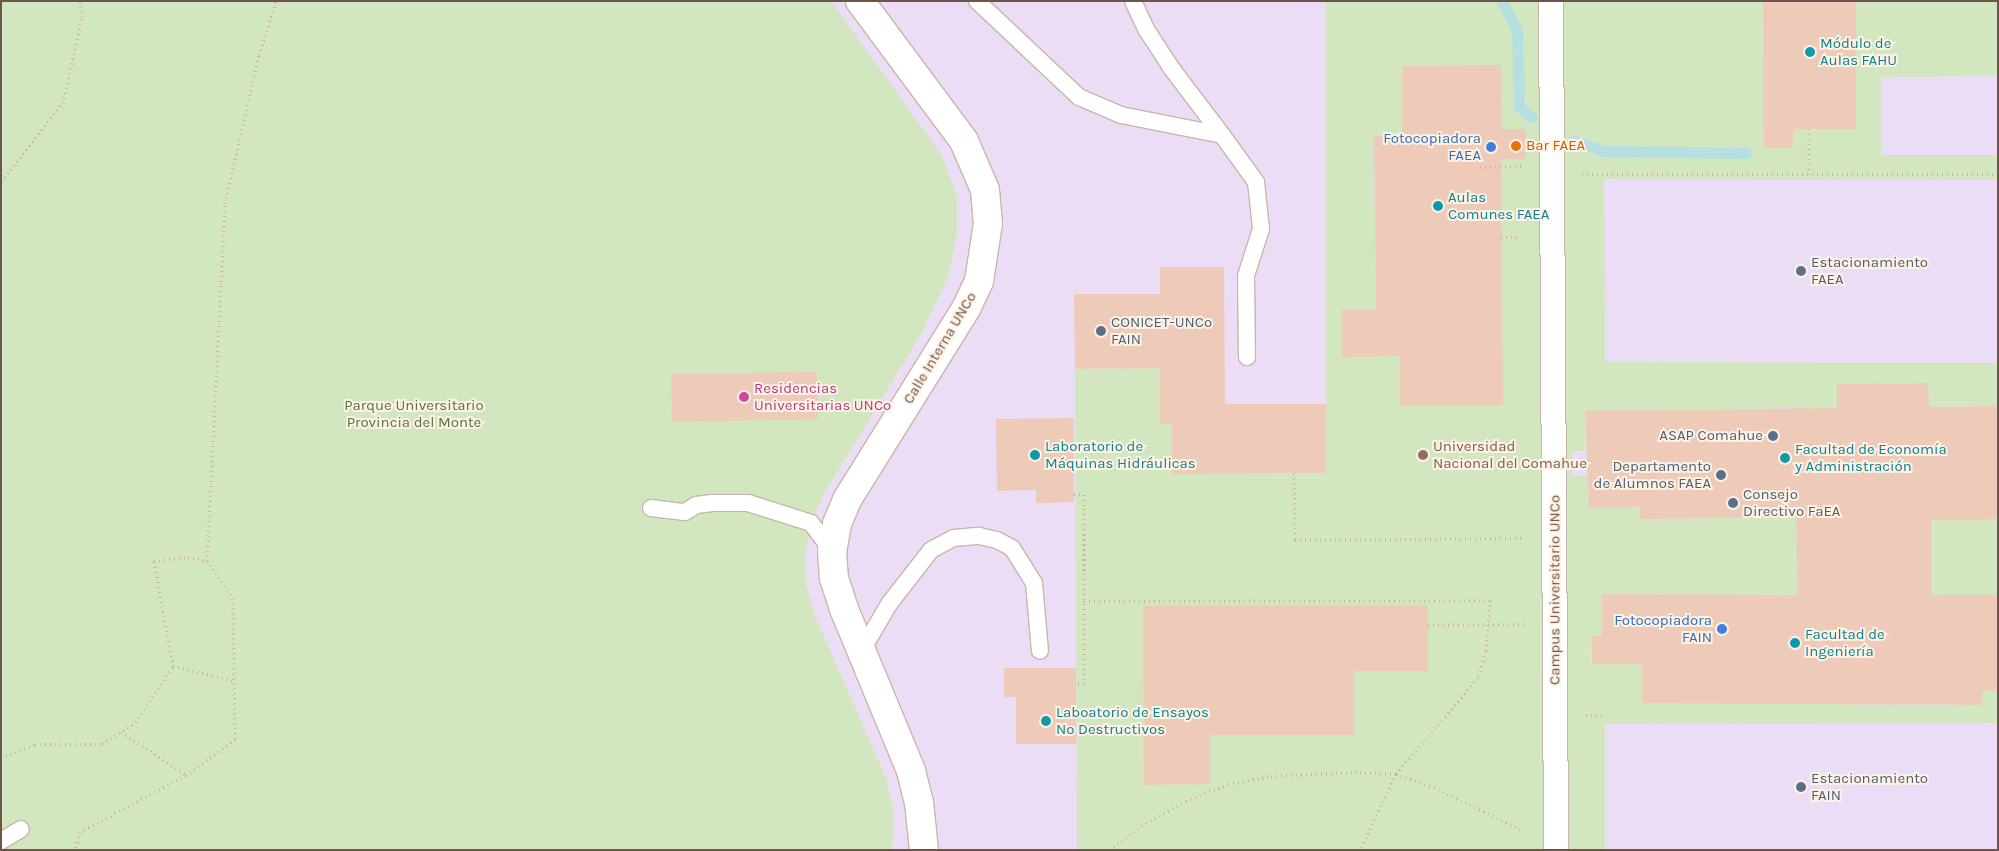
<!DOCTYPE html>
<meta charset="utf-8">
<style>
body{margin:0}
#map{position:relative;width:1999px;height:851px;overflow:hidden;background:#faeee0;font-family:Karla,sans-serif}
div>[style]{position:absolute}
.education>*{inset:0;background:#ebddf6}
.green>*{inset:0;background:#d2e6bf}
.stream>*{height:11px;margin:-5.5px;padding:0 5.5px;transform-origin:5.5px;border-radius:5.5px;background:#b6dfe2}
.building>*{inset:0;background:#eecab9}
.path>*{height:3px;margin-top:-1.5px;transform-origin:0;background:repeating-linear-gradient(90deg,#d2ae9d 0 1px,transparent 0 5px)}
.roads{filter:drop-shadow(1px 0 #cab5a8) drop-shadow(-1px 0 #cab5a8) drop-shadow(0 1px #cab5a8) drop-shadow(0 -1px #cab5a8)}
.service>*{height:16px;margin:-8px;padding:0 8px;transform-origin:8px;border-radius:8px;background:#fff}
.pedestrian>*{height:24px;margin:-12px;padding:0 12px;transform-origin:12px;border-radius:12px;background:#fff}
.minor>*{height:28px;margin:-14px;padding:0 14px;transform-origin:14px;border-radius:14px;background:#fff}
.dots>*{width:14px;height:14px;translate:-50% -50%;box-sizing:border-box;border:2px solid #fef2e5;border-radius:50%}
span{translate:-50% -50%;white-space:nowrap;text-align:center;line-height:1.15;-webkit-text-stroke:4px #fef2e5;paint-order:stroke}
.culture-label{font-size:15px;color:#0d838f}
.left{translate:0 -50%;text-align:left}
.shop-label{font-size:15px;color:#366cbe}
.right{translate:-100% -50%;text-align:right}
.food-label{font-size:15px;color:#c56008}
.service-label{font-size:15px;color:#4e5e75}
.street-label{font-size:15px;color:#6f5449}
.hotel-label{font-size:15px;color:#b23c85}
.park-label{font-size:15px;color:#547542}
.education-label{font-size:15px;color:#785e54}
.frame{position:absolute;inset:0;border:2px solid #6f5449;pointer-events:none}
</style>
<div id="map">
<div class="education">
<div style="clip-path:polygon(831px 1px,1998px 1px,1998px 850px,892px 850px,894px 813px,887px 780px,816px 618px,807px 588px,805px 557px,811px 523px,824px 494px,923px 331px,948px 277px,957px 235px)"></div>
</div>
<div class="green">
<div style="clip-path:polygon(1px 1px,831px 1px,942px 156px,957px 196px,957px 235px,948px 277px,923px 331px,824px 494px,811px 523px,805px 557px,807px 588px,816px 618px,887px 780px,894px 813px,892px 850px,1px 850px)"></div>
<div style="clip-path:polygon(evenodd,1326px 1px,1998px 1px,1998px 76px,1881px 77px,1881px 155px,1998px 155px,1998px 180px,1604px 179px,1605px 362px,1998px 363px,1998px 406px,1929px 407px,1928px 383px,1837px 384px,1837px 430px,1794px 408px,1585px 411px,1585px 451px,1573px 451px,1572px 476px,1588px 475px,1589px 508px,1614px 508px,1614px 474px,1639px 474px,1640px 519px,1797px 517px,1838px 542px,1931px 541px,1931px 519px,1998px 519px,1998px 595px,1603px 594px,1615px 636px,1592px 636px,1591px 664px,1642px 664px,1642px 703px,1982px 705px,1982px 676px,1998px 691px,1998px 723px,1605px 724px,1605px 850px,1077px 850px,1075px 369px,1160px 368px,1160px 424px,1172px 424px,1172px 473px,1326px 473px,1326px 1px,1501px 65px,1502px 129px,1526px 129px,1526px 159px,1480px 159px,1501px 174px,1502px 405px,1401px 406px,1400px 335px,1342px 356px,1341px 310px,1376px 310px,1374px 137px,1402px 136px,1402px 66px,1501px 65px)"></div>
</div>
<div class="stream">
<div style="left:1502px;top:1px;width:33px;rotate:63deg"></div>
<div style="left:1517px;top:30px;width:77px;rotate:88.5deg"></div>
<div style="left:1519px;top:107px;width:16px;rotate:38deg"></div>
<div style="left:1576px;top:141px;width:29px;rotate:20deg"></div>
<div style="left:1603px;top:151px;width:143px;rotate:0.8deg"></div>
</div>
<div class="building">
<div style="clip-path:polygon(1763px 1px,1856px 1px,1856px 129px,1793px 129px,1793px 148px,1764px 148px)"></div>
<div style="clip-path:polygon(1501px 65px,1502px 129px,1526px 129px,1526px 159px,1501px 159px,1503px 405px,1400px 406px,1400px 356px,1342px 357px,1341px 310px,1376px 310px,1374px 136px,1402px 136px,1402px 66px)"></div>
<div style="clip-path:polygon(1160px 267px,1224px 267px,1225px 404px,1326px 404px,1326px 473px,1172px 474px,1172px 424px,1160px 424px,1160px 368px,1075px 369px,1074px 294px,1160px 294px)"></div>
<div style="clip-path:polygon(817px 372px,818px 419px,672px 422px,671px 374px)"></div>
<div style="clip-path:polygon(1928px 383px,1929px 407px,1998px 406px,1998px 519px,1931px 520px,1931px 595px,1998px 595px,1998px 691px,1982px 691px,1982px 705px,1642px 703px,1642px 664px,1592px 664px,1592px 636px,1602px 636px,1602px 594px,1798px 595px,1796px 517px,1640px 519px,1640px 507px,1589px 508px,1585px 411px,1837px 408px,1837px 384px)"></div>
<div style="clip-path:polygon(1074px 418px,1074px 502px,1036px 503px,1036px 490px,997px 491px,996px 419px)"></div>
<div style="clip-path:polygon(1428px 605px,1428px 671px,1354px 671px,1354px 735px,1210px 735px,1210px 784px,1144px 785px,1143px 606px)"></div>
<div style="clip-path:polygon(1004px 668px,1076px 668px,1076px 744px,1016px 744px,1016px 697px,1004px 697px)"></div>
</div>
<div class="path">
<div style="left:1809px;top:129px;width:45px;rotate:90deg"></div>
<div style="left:1480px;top:167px;width:42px;rotate:-1.4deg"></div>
<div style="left:1582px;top:174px;width:416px"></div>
<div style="left:1px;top:181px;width:100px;rotate:-51.5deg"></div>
<div style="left:63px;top:103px;width:88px;rotate:-77.5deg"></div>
<div style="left:82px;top:17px;width:16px;rotate:-97deg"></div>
<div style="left:1501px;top:237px;width:20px"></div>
<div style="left:1294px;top:473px;width:67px;rotate:89.1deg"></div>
<div style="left:1295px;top:540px;width:228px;rotate:-0.5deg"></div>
<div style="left:1074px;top:494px;width:10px"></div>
<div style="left:1084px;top:494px;width:189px;rotate:90deg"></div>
<div style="left:1084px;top:683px;width:8px;rotate:180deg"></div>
<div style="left:207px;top:561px;width:358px;rotate:-87.1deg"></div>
<div style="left:225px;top:203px;width:152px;rotate:-77.1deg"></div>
<div style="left:259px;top:55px;width:57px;rotate:-72.5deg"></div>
<div style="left:1084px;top:601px;width:406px;rotate:-0.1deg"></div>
<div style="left:1490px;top:600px;width:51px;rotate:94.5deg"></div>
<div style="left:1486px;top:651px;width:28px;rotate:107deg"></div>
<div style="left:1478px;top:678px;width:126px;rotate:130.5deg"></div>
<div style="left:1396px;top:774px;width:84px;rotate:115.3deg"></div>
<div style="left:1428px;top:625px;width:96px;rotate:-0.6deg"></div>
<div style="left:173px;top:666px;width:65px;rotate:13.4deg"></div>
<div style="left:1586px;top:715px;width:19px"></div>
<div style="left:121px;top:732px;width:77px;rotate:33.3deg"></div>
<div style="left:1px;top:758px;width:37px;rotate:-22deg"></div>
<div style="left:35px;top:744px;width:67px"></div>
<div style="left:102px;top:744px;width:40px;rotate:-32.9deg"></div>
<div style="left:136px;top:722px;width:67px;rotate:-56.5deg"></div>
<div style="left:173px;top:666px;width:107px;rotate:-100.3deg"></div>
<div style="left:154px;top:561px;width:34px;rotate:-7deg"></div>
<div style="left:188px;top:557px;width:19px;rotate:12deg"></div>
<div style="left:207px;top:561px;width:45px;rotate:54.9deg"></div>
<div style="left:233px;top:598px;width:141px;rotate:89.2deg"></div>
<div style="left:235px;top:739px;width:61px;rotate:143.7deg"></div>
<div style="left:186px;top:775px;width:120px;rotate:151.7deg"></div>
<div style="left:80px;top:832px;width:19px;rotate:106deg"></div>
<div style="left:1110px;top:850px;width:45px;rotate:-36.9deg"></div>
<div style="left:1146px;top:823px;width:46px;rotate:-28.8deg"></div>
<div style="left:1186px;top:801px;width:45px;rotate:-22deg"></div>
<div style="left:1228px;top:784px;width:44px;rotate:-10.5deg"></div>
<div style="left:1271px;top:776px;width:84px;rotate:-2.7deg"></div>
<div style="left:1355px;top:772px;width:41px;rotate:2.8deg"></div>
<div style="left:1396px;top:774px;width:40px;rotate:18.9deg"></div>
<div style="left:1434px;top:787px;width:100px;rotate:26.1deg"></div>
</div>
<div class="roads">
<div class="service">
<div style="left:977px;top:1px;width:140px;rotate:43.3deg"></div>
<div style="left:1079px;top:97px;width:46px;rotate:23.2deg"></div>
<div style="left:1121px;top:115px;width:103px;rotate:11.2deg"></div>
<div style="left:1222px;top:135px;width:58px;rotate:54.1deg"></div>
<div style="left:1256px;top:182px;width:47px;rotate:83.9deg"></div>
<div style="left:1261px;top:229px;width:49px;rotate:107.7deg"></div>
<div style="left:1246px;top:276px;width:81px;rotate:89.3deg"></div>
<div style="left:1133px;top:1px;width:31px;rotate:65deg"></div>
<div style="left:1146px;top:29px;width:48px;rotate:57deg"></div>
<div style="left:1172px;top:69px;width:83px;rotate:52.9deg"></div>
<div style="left:651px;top:508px;width:34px;rotate:7deg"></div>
<div style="left:685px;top:512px;width:13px;rotate:-32deg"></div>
<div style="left:696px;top:505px;width:16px;rotate:-7deg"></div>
<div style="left:712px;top:503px;width:36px"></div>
<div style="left:748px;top:503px;width:66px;rotate:17.6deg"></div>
<div style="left:811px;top:523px;width:35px;rotate:53deg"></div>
<div style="left:861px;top:652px;width:56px;rotate:-59.7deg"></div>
<div style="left:889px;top:604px;width:68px;rotate:-52.1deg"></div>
<div style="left:931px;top:550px;width:26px;rotate:-28deg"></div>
<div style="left:954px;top:538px;width:25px;rotate:-5deg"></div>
<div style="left:979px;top:536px;width:18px;rotate:13deg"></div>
<div style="left:997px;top:540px;width:17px;rotate:28deg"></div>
<div style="left:1012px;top:548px;width:41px;rotate:57.8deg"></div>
<div style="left:1034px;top:583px;width:68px;rotate:85deg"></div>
<div style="left:1px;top:841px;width:23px;rotate:-31deg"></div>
</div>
<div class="pedestrian">
<div style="left:1551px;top:1px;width:849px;rotate:89.66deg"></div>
</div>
<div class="minor">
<div style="left:860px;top:1px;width:174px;rotate:53.4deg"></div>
<div style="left:964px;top:141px;width:53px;rotate:66.8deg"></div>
<div style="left:985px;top:190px;width:33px;rotate:85deg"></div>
<div style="left:988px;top:223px;width:59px;rotate:98.8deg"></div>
<div style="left:979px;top:281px;width:29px;rotate:115deg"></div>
<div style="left:967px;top:307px;width:227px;rotate:121.9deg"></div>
<div style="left:847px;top:500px;width:26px;rotate:113deg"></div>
<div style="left:837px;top:524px;width:27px;rotate:100deg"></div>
<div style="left:832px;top:551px;width:27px;rotate:86deg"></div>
<div style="left:834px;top:578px;width:33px;rotate:72deg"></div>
<div style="left:844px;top:609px;width:175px;rotate:67.5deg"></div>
<div style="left:911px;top:771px;width:32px;rotate:76deg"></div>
<div style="left:919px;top:802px;width:48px;rotate:84.1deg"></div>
</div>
</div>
<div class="dots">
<div style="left:1810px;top:52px;background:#0f9aa8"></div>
<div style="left:1516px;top:146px;background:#e8710a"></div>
<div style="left:1491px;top:147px;background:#3f7fe0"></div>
<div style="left:1438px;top:206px;background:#0f9aa8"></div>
<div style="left:1801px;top:271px;background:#5c6f8a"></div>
<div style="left:1101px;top:331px;background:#5c6f8a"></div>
<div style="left:744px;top:397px;background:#d1479c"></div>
<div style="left:1773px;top:436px;background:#5c6f8a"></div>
<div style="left:1035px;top:455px;background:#0f9aa8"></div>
<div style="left:1423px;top:455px;background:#8d6e63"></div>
<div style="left:1785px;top:458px;background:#0f9aa8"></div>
<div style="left:1721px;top:475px;background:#5c6f8a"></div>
<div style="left:1733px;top:503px;background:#5c6f8a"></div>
<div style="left:1722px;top:629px;background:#3f7fe0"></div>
<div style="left:1795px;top:643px;background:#0f9aa8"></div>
<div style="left:1046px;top:721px;background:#0f9aa8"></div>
<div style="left:1801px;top:787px;background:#5c6f8a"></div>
</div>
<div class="culture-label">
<span class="left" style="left:1820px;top:52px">Módulo de<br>Aulas FAHU</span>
<span class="left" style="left:1448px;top:206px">Aulas<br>Comunes FAEA</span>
<span class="left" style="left:1045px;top:455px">Laboratorio de<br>Máquinas Hidráulicas</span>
<span class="left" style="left:1795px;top:458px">Facultad de Economía<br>y Administración</span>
<span class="left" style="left:1805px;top:643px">Facultad de<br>Ingeniería</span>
<span class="left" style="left:1056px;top:721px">Laboatorio de Ensayos<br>No Destructivos</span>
</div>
<div class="shop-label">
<span class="right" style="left:1481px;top:147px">Fotocopiadora<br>FAEA</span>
<span class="right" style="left:1712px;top:629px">Fotocopiadora<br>FAIN</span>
</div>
<div class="food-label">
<span class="left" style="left:1526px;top:146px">Bar FAEA</span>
</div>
<div class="service-label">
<span class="left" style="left:1811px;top:271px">Estacionamiento<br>FAEA</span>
<span class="left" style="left:1111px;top:331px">CONICET-UNCo<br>FAIN</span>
<span class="right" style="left:1763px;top:436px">ASAP Comahue</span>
<span class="right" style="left:1711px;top:475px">Departamento<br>de Alumnos FAEA</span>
<span class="left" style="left:1743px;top:503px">Consejo<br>Directivo FaEA</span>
<span class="left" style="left:1811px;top:787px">Estacionamiento<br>FAIN</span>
</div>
<div class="street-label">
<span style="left:940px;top:348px;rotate:-59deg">Calle Interna UNCo</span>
<span style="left:1555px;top:590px;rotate:-90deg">Campus Universitario UNCo</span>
</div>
<div class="hotel-label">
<span class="left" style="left:754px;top:397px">Residencias<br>Universitarias UNCo</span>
</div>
<div class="park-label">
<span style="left:414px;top:414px">Parque Universitario<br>Provincia del Monte</span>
</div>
<div class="education-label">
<span class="left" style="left:1433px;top:455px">Universidad<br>Nacional del Comahue</span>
</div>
<div class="frame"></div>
</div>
